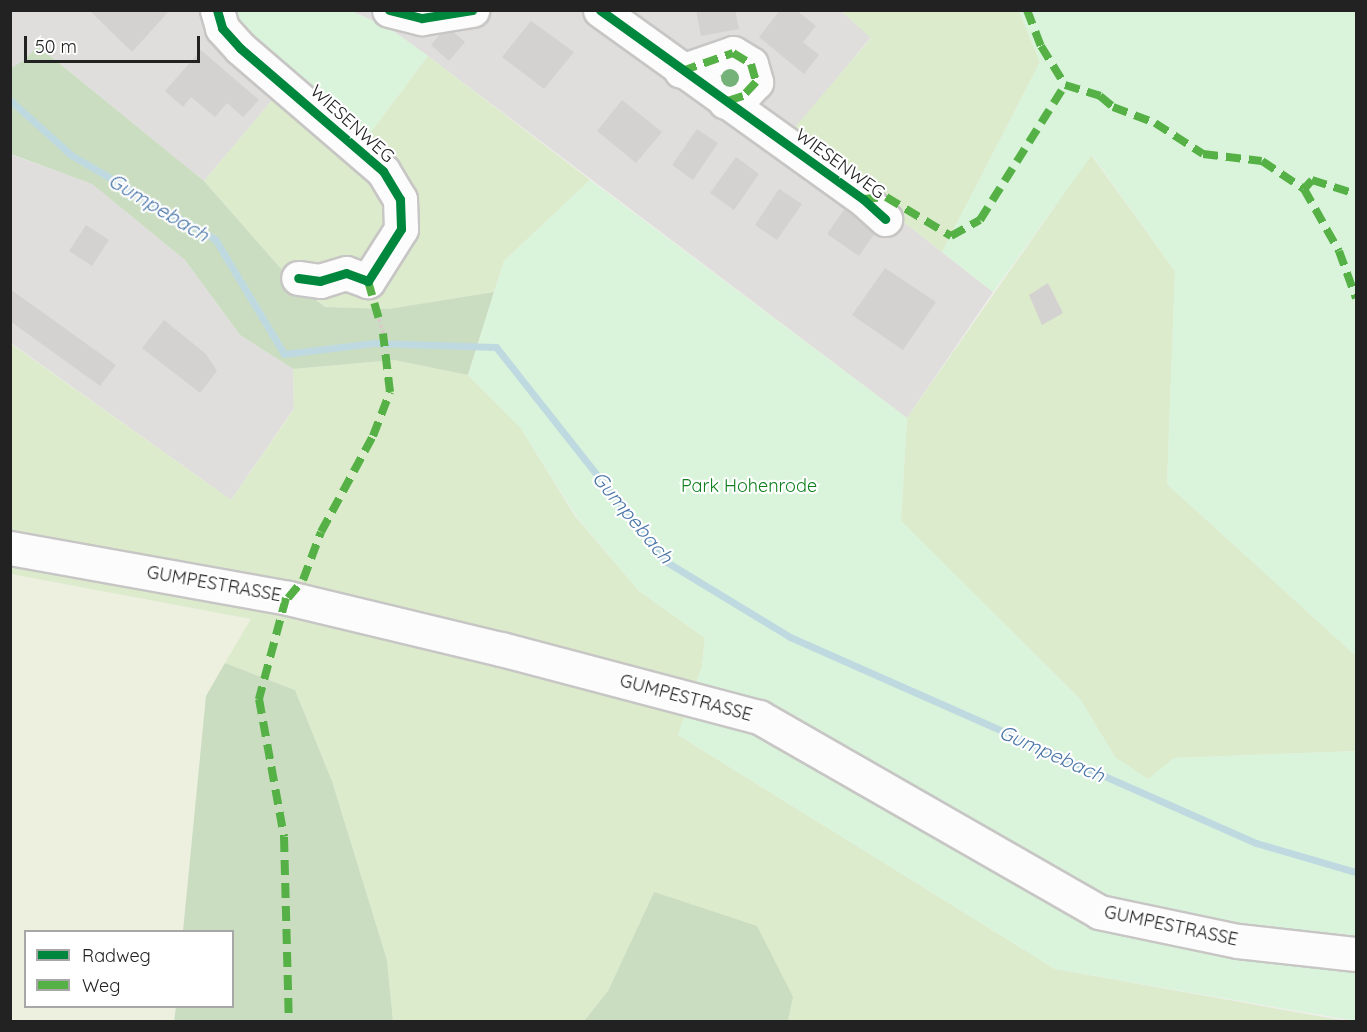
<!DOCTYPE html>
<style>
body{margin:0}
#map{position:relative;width:1367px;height:1032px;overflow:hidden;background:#efeeeb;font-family:Quicksand,sans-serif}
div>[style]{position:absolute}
.residential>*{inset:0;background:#dfdedc}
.farmland>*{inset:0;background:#edefdf}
.grass>*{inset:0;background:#dbebcb}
.forest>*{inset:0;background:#caddc1}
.park>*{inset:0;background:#daf4db}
.stream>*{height:7px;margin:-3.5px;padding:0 3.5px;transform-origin:3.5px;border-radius:3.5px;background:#bfd9e1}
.building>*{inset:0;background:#d4d2d0}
.path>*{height:4px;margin-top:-2px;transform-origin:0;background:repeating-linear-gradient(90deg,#d7cbc9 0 3px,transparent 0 6px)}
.roads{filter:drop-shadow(2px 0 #c7c6c5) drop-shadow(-2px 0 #c7c6c5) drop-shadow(0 2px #c7c6c5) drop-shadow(0 -2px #c7c6c5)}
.minor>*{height:33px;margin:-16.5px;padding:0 16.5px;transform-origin:16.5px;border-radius:16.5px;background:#fdfcfc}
.quiet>*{height:8px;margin-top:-4px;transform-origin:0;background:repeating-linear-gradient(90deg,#55b145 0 15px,transparent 0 23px)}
.cycleway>*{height:9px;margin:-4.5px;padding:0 4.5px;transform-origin:4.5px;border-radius:4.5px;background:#00873e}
.trees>*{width:18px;height:18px;margin:-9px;border-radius:50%;background:#74b27a}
span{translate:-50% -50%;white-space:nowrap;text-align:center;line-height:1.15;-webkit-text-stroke:4.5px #fff;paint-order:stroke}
.street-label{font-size:18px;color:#222}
.park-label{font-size:18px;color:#0f801d}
.water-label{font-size:20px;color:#4c77a8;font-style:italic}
.frame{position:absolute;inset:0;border:12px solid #222;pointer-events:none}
.legend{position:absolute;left:24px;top:930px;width:210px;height:78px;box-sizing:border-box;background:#fff;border:2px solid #a7a7a7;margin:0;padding:8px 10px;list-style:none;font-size:18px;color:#222}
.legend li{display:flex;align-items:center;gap:12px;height:30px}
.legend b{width:30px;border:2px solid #a7a7a7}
.scale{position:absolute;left:24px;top:36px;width:176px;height:27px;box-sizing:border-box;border:3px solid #222;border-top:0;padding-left:8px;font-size:18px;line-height:21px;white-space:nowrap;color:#222;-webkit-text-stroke:4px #fff;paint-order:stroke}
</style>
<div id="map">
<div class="residential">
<div style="clip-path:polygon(230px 10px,290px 79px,204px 181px,38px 46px,24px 61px,11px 68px,11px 11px)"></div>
<div style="clip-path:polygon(351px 11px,841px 11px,871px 37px,791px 134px,993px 292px,907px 418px,428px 56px,389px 28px)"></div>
<div style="clip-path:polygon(10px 154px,92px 184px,185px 260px,240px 335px,293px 369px,294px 408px,231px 500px,11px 343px)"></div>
</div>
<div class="farmland">
<div style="clip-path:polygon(10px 574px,251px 619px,193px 835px,183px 931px,26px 932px,26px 1006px,176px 1007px,174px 1021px,11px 1021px)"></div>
</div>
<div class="grass">
<div style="clip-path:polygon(841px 11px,1019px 11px,1040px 62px,942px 252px,790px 133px,871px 38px)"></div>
<div style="clip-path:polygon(428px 56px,590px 180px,504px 261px,494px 292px,388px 309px,327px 307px,297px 287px,204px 181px,290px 79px,364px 141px)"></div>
<div style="clip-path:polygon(1091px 155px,1175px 271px,1167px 484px,1356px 656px,1356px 751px,1174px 758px,1148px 780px,1115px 757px,1080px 699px,901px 521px,907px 418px)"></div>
<div style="clip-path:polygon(10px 343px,231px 500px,294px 409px,293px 369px,394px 360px,468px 375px,520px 427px,575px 516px,639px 591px,705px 638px,702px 666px,678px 735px,1055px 969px,1346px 1021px,788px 1021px,793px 996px,654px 892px,608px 991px,584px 1021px,393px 1021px,387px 960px,332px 781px,295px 690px,225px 663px,251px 619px,11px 574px)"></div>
</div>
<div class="forest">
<div style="clip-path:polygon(38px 46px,204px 181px,297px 287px,326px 307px,388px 309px,494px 292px,468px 375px,394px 360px,293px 369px,240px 335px,185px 260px,92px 184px,11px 154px,11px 68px,23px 61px)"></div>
<div style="clip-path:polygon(225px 663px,295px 690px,332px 781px,387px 960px,393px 1021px,174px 1021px,176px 1007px,232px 1006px,232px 932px,183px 931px,206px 696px)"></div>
<div style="clip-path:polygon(654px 892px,757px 926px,793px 997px,788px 1021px,584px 1021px,608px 991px)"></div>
</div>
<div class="park">
<div style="clip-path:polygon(230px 11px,351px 11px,389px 28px,428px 56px,364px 141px,252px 47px)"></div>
<div style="clip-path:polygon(1019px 11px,1356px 11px,1356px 656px,1167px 484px,1175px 271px,1092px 155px,993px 292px,942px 252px,1040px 62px)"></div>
<div style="clip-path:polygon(590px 180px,907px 418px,901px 521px,1080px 699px,1115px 757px,1148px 779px,1174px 758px,1356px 751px,1356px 1021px,1055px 969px,678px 735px,702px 666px,705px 638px,639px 591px,576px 516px,520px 427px,468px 375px,504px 261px)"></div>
</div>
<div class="stream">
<div style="left:10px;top:100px;width:82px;rotate:42deg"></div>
<div style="left:71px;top:155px;width:167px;rotate:30.3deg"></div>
<div style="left:215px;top:239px;width:134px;rotate:59deg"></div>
<div style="left:284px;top:354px;width:90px;rotate:-7deg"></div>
<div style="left:373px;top:343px;width:123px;rotate:1.9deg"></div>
<div style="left:496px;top:347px;width:273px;rotate:51.7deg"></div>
<div style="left:665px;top:561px;width:146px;rotate:31.3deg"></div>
<div style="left:790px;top:637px;width:510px;rotate:23.85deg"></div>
<div style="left:1256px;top:843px;width:104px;rotate:16.2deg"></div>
</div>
<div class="building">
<div style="clip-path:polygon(89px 10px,170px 10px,132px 52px)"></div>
<div style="clip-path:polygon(696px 10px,735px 10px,739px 29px,701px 36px)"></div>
<div style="clip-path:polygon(780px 10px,796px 10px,816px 26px,803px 42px,819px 55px,804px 74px,759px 37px)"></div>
<div style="clip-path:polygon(531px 21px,574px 52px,544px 89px,502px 57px)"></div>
<div style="clip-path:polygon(447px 26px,465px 42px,449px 61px,431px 45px)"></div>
<div style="clip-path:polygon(201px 50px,259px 100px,243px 117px,227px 103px,215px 117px,191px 97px,183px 107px,165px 91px)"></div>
<div style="clip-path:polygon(622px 100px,662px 132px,636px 163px,597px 131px)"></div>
<div style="clip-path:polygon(697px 129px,718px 143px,693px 180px,672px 165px)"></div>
<div style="clip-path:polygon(736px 157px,759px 174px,734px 210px,710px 193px)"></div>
<div style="clip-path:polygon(779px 189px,802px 204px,777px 240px,755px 225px)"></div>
<div style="clip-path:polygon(845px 208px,877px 230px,859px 256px,827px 234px)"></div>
<div style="clip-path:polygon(86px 225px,109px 240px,92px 266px,69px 251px)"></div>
<div style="clip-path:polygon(885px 268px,936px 302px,903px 350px,852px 315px)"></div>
<div style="clip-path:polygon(1048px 283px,1063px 313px,1042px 325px,1029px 295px)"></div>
<div style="clip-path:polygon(10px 289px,116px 365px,100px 386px,10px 321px)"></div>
<div style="clip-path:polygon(164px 320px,206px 354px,217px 371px,200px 393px,142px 348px)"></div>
</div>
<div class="path">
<div style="left:379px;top:319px;width:15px;rotate:74deg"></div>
</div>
<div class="roads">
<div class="minor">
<div style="left:217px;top:10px;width:19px;rotate:74deg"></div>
<div style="left:222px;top:28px;width:27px;rotate:48deg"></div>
<div style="left:240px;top:48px;width:189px;rotate:40.7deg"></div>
<div style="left:383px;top:171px;width:33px;rotate:59deg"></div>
<div style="left:400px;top:199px;width:30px;rotate:88deg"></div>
<div style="left:401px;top:229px;width:62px;rotate:122.4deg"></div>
<div style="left:368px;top:281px;width:23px;rotate:-160deg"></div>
<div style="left:346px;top:273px;width:27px;rotate:163deg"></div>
<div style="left:320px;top:281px;width:22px;rotate:-172deg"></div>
<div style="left:389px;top:10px;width:34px;rotate:14deg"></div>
<div style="left:422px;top:18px;width:51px;rotate:-9.1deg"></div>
<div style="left:600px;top:10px;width:324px;rotate:35.7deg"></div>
<div style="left:863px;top:199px;width:30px;rotate:42deg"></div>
<div style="left:681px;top:71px;width:55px;rotate:-19.1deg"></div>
<div style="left:733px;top:53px;width:21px;rotate:31deg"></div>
<div style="left:751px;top:64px;width:19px;rotate:74deg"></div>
<div style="left:756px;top:82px;width:19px;rotate:133deg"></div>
<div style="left:743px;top:96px;width:19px;rotate:162deg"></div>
<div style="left:10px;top:548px;width:282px;rotate:10.2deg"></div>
<div style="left:288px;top:598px;width:219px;rotate:13.5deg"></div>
<div style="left:501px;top:649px;width:267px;rotate:14.8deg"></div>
<div style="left:759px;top:717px;width:392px;rotate:29.8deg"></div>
<div style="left:1099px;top:912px;width:142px;rotate:11.8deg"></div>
<div style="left:1238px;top:941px;width:119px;rotate:6.3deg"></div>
</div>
</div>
<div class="quiet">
<div style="left:1027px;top:10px;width:39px;rotate:69deg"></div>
<div style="left:1041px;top:46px;width:46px;rotate:58.4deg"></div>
<div style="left:1065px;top:85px;width:37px;rotate:17deg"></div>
<div style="left:1100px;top:96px;width:17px;rotate:40deg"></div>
<div style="left:1113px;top:107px;width:45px;rotate:20.9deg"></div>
<div style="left:1155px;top:123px;width:57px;rotate:32.9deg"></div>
<div style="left:1203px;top:154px;width:59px;rotate:6.8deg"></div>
<div style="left:1262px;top:161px;width:50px;rotate:33.7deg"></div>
<div style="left:1304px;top:189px;width:71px;rotate:60.6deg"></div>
<div style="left:1339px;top:251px;width:50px;rotate:70.1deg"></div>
<div style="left:682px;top:71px;width:54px;rotate:-19.4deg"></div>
<div style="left:733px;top:53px;width:21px;rotate:31deg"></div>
<div style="left:751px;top:64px;width:19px;rotate:74deg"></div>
<div style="left:756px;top:82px;width:19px;rotate:133deg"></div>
<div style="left:743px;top:96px;width:19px;rotate:162deg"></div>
<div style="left:1304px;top:189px;width:12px;rotate:-48deg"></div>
<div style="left:1312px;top:180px;width:46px;rotate:17.7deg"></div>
<div style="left:863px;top:199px;width:23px;rotate:-5deg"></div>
<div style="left:886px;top:197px;width:76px;rotate:31deg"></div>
<div style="left:951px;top:236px;width:33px;rotate:-29deg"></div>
<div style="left:980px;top:220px;width:160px;rotate:-57.8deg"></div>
<div style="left:368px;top:281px;width:40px;rotate:74deg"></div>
<div style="left:286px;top:598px;width:105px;rotate:105deg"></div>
<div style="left:259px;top:699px;width:140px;rotate:79.7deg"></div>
<div style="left:284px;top:837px;width:185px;rotate:88.5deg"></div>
<div style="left:288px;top:598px;width:23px;rotate:-50deg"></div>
<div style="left:303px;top:580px;width:51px;rotate:-69.4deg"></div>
<div style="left:321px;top:532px;width:109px;rotate:-61.6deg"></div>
<div style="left:373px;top:436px;width:47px;rotate:-68.9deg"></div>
<div style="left:390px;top:392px;width:59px;rotate:-96.8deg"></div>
</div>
<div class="cycleway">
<div style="left:217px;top:10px;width:19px;rotate:74deg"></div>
<div style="left:222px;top:28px;width:27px;rotate:48deg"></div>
<div style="left:240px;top:48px;width:189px;rotate:40.7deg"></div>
<div style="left:383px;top:171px;width:33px;rotate:59deg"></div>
<div style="left:400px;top:199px;width:30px;rotate:88deg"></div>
<div style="left:401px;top:229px;width:62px;rotate:122.4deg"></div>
<div style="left:368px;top:281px;width:23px;rotate:-160deg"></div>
<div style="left:346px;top:273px;width:27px;rotate:163deg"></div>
<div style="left:320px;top:281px;width:22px;rotate:-172deg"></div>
<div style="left:389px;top:10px;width:34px;rotate:14deg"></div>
<div style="left:422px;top:18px;width:51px;rotate:-9.1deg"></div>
<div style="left:600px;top:10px;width:324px;rotate:35.7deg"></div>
<div style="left:863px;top:199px;width:30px;rotate:42deg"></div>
</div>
<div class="trees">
<div style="left:730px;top:78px"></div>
</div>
<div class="street-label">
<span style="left:352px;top:124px;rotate:42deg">WIESENWEG</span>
<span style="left:840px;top:164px;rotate:36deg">WIESENWEG</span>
<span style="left:214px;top:584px;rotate:10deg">GUMPESTRASSE</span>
<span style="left:686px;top:698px;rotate:15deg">GUMPESTRASSE</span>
<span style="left:1171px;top:926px;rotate:12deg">GUMPESTRASSE</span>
</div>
<div class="park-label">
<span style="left:749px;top:486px">Park Hohenrode</span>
</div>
<div class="water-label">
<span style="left:159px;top:207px;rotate:31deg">Gumpebach</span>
<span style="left:633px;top:517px;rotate:50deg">Gumpebach</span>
<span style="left:1052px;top:753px;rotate:24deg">Gumpebach</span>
</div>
<div class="frame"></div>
<ul class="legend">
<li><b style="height:8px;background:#00873e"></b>Radweg</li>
<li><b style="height:8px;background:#55b145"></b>Weg</li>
</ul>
<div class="scale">50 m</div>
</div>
